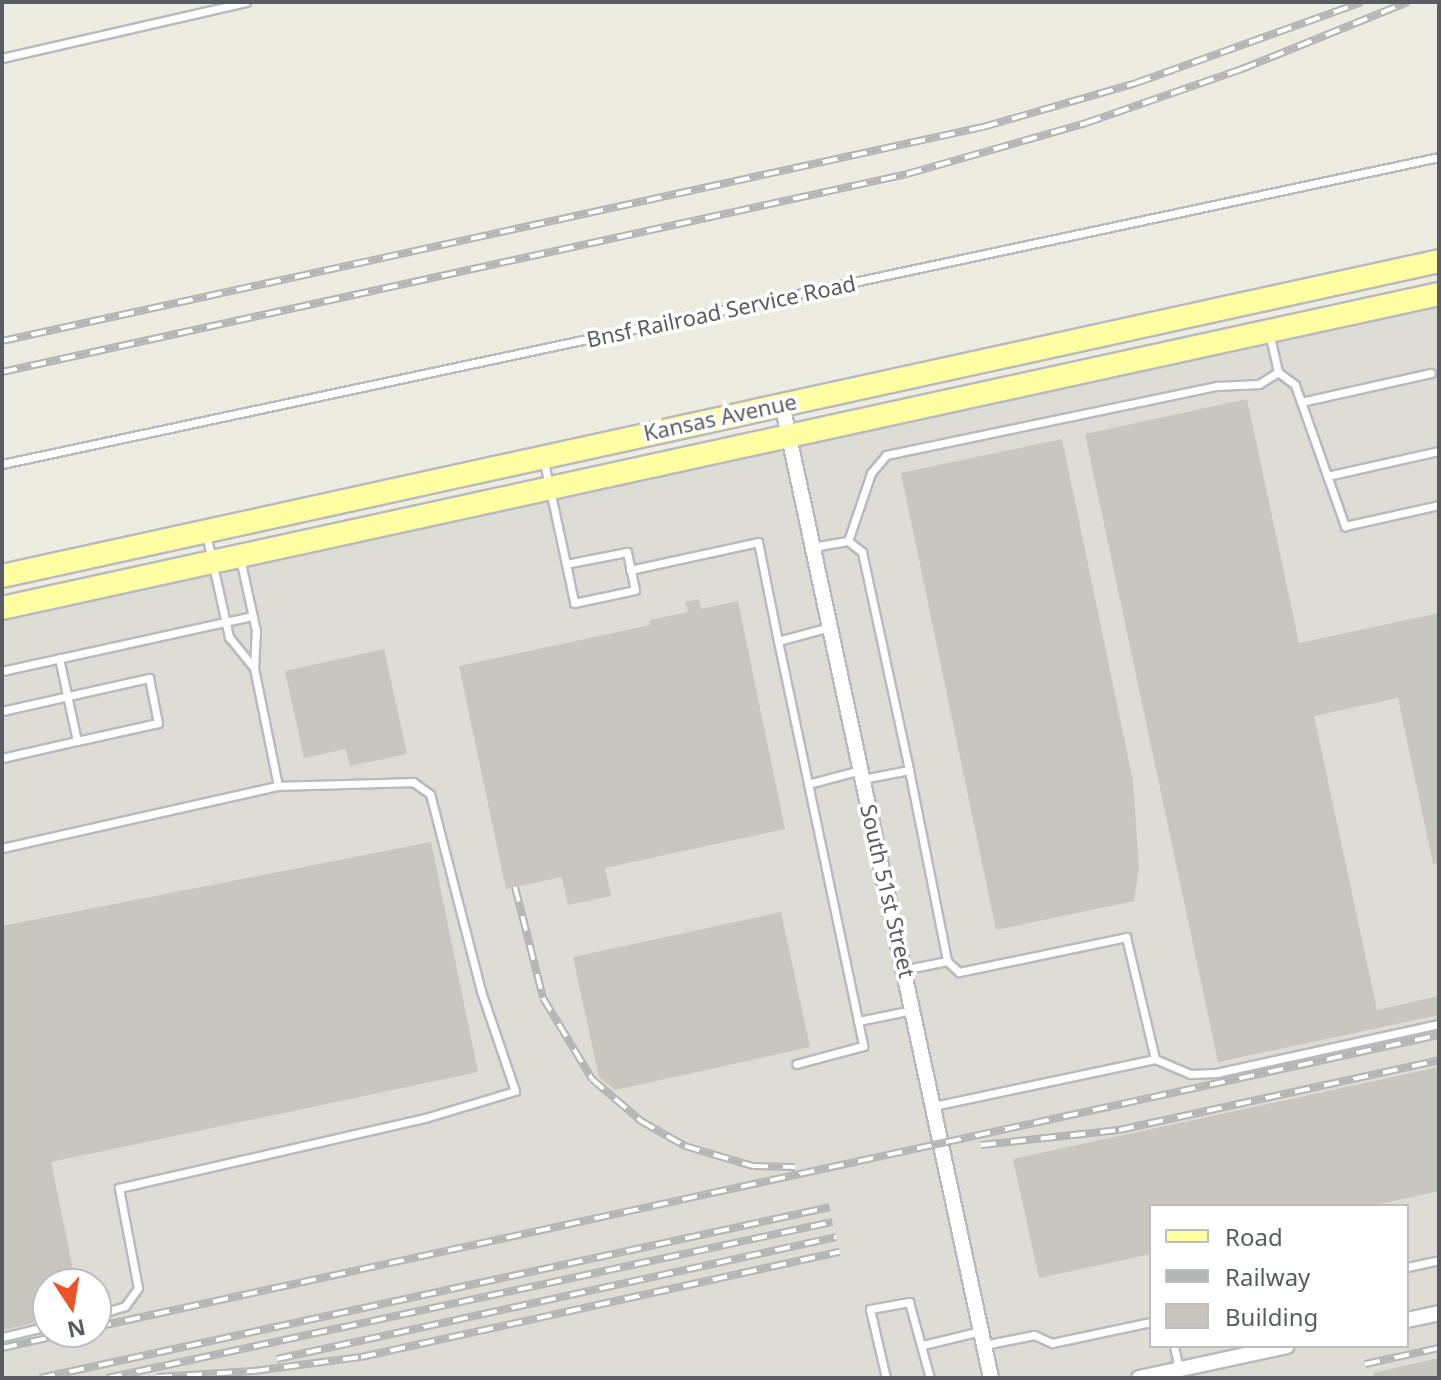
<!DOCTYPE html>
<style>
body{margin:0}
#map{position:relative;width:1441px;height:1380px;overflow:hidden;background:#edece1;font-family:"Noto Sans",sans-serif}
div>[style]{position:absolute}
.industrial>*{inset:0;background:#ddddd5}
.building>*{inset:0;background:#c8c6be}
.roads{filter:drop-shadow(2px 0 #b9bac0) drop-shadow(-2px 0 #b9bac0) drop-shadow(0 2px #b9bac0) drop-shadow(0 -2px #b9bac0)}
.lane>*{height:7px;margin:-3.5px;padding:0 3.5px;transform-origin:3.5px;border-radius:3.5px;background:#fff}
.street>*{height:14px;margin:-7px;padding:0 7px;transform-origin:7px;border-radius:7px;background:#fff}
.primary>*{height:22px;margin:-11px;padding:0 11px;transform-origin:11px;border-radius:11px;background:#fffea3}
.rail>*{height:8px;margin-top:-4px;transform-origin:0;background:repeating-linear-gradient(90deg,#fff 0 15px,#b4b5b5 0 30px);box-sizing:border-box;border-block:2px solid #b4b5b5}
span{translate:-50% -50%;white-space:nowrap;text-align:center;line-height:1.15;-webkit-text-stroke:7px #fff;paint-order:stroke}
.street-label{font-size:22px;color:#595c62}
.frame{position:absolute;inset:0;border:4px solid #595c62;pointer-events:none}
.legend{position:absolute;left:1149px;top:1204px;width:260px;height:144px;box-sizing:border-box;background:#fff;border:2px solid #bdbec0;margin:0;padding:10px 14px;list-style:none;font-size:24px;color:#595c62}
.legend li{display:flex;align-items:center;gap:16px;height:40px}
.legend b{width:40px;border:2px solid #bdbec0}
.north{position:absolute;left:32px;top:1268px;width:80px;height:80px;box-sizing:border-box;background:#fff;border:2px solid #bdbec0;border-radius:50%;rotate:168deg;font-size:22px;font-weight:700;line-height:32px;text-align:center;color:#595c62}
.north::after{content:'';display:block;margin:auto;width:28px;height:36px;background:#ec5428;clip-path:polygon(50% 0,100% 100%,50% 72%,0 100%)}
</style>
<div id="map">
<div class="industrial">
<div style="clip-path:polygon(evenodd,1439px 302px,1439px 1378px,2px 1378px,2px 612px,1439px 302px,1151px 1206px,1407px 1206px,1407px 1346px,1151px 1346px,1151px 1206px,1439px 302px,48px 1284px,96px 1284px,96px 1332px,48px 1332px,48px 1284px)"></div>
</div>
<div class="building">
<div style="clip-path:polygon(1247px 399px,1299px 643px,1439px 613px,1439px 863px,1433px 864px,1398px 698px,1314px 716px,1377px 1010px,1439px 996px,1439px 1015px,1218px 1062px,1085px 434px)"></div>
<div style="clip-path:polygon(1062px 439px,1133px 781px,1139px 867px,1134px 901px,996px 930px,901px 473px)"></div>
<div style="clip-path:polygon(699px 599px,701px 609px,738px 601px,785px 829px,605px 868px,611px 896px,568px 905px,562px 877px,506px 889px,459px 666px,650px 625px,649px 620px,688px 612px,685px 602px)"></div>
<div style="clip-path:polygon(384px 649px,407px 754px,350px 766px,346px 749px,304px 758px,285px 671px)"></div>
<div style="clip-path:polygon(431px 842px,478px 1072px,51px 1162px,76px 1284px,48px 1284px,48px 1320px,2px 1330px,2px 926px)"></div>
<div style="clip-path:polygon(781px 912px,810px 1047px,615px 1090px,599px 1077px,573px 957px)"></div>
<div style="clip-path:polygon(1439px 1067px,1439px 1191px,1371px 1206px,1151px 1206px,1151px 1254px,1039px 1278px,1013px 1159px)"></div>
<div style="clip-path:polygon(1439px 1358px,1439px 1378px,1374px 1378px,1373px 1373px)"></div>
</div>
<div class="roads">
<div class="lane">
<div style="left:2px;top:58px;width:250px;rotate:-12.9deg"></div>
<div style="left:1269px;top:332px;width:41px;rotate:77.3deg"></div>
<div style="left:1278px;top:372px;width:21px;rotate:37deg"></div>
<div style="left:1295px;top:385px;width:150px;rotate:70.5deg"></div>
<div style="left:1345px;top:526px;width:96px;rotate:-12.6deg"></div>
<div style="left:1301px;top:402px;width:133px;rotate:-12.6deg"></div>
<div style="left:544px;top:462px;width:104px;rotate:77.8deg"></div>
<div style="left:566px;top:564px;width:40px;rotate:78deg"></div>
<div style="left:574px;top:603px;width:62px;rotate:-12deg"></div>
<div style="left:635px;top:590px;width:39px;rotate:-102deg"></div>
<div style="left:627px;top:552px;width:62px;rotate:168.9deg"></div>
<div style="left:2px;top:464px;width:1469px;rotate:-12.06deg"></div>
<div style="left:1327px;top:476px;width:115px;rotate:-12.6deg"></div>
<div style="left:206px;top:534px;width:106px;rotate:77.4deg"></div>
<div style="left:229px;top:637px;width:40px;rotate:51deg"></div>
<div style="left:848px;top:541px;width:72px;rotate:-71.3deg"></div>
<div style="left:871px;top:473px;width:23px;rotate:-50deg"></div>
<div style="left:886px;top:455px;width:338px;rotate:-11.8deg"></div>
<div style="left:1217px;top:386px;width:42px;rotate:-2.7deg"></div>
<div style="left:1259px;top:384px;width:22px;rotate:-32deg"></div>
<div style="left:813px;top:547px;width:36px;rotate:-10deg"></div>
<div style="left:848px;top:541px;width:18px;rotate:38deg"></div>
<div style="left:862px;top:552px;width:223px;rotate:77.8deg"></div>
<div style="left:909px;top:770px;width:47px;rotate:168.9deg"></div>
<div style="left:630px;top:570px;width:131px;rotate:-12.3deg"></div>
<div style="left:758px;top:542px;width:101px;rotate:78.6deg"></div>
<div style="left:778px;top:641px;width:54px;rotate:-15.1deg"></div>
<div style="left:778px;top:641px;width:414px;rotate:78.1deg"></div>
<div style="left:863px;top:1046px;width:69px;rotate:165deg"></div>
<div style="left:2px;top:671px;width:257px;rotate:-12.4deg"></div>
<div style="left:2px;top:711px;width:151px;rotate:-12.7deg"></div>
<div style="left:149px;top:678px;width:46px;rotate:78.7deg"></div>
<div style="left:158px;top:723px;width:83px;rotate:167.5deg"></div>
<div style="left:2px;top:758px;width:77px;rotate:-12.8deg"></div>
<div style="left:77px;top:741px;width:85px;rotate:-102.2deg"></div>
<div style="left:909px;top:770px;width:195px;rotate:78.7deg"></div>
<div style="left:808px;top:784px;width:55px;rotate:-14.8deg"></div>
<div style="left:2px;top:848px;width:283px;rotate:-12.7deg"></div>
<div style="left:907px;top:969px;width:41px;rotate:-11.3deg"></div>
<div style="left:947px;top:961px;width:16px;rotate:43deg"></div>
<div style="left:959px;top:972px;width:171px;rotate:-11.8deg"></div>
<div style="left:1126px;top:937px;width:125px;rotate:76.6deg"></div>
<div style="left:1155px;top:1059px;width:227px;rotate:168deg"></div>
<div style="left:858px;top:1021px;width:55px;rotate:-11.5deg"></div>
<div style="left:1155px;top:1059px;width:38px;rotate:23deg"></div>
<div style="left:1190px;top:1074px;width:26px;rotate:-2deg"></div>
<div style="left:1216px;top:1073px;width:228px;rotate:-12.4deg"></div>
<div style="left:1407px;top:1267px;width:33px;rotate:-12deg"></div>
<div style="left:96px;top:1315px;width:30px;rotate:-17deg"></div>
<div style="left:125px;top:1306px;width:22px;rotate:-54deg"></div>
<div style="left:138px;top:1288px;width:102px;rotate:-100.8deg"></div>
<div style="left:119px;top:1188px;width:314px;rotate:-12.9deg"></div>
<div style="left:425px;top:1118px;width:94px;rotate:-16.7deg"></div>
<div style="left:515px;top:1091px;width:106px;rotate:-108.8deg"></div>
<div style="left:481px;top:991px;width:203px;rotate:-104.5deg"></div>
<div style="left:430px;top:794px;width:21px;rotate:-145deg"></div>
<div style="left:413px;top:782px;width:135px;rotate:178.3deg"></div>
<div style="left:278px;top:786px;width:120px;rotate:-101.5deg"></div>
<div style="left:254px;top:668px;width:37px;rotate:-87deg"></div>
<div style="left:256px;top:631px;width:75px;rotate:-102.4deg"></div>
<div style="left:2px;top:1337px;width:47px;rotate:-13.4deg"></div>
<div style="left:923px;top:1345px;width:60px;rotate:-13.6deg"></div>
<div style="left:984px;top:1345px;width:51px;rotate:-11.3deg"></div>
<div style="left:1034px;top:1335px;width:20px;rotate:24deg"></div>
<div style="left:1052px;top:1343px;width:101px;rotate:-12deg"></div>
<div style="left:1174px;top:1346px;width:24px;rotate:78deg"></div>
<div style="left:886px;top:1378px;width:71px;rotate:-103.1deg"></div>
<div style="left:870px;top:1309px;width:40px;rotate:-10deg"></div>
<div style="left:909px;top:1302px;width:79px;rotate:74.6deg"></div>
</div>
<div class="street">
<div style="left:782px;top:404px;width:996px;rotate:77.89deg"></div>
<div style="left:1407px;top:1320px;width:33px;rotate:-12deg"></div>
<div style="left:1139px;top:1378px;width:151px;rotate:-12.2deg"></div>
</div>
<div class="primary">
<div style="left:2px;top:576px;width:1471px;rotate:-12.36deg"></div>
<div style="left:2px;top:608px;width:1471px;rotate:-12.33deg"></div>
</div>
</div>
<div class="rail">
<div style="left:2px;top:341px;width:1004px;rotate:-12.31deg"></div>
<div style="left:983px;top:127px;width:159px;rotate:-16deg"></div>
<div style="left:1136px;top:83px;width:240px;rotate:-19.7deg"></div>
<div style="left:2px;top:372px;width:926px;rotate:-12.34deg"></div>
<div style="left:907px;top:174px;width:186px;rotate:-15.9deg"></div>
<div style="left:1086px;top:123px;width:165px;rotate:-19.1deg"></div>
<div style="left:1242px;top:69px;width:179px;rotate:-22deg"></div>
<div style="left:515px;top:887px;width:114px;rotate:75.8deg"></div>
<div style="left:543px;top:998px;width:95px;rotate:58.8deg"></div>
<div style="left:592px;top:1079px;width:65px;rotate:40.6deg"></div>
<div style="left:641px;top:1121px;width:51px;rotate:29.6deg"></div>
<div style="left:685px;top:1146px;width:71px;rotate:16.4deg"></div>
<div style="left:753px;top:1166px;width:42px;rotate:1.4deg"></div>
<div style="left:981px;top:1145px;width:139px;rotate:-6.2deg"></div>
<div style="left:1119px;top:1130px;width:328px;rotate:-12.3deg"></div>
<div style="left:96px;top:1327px;width:1374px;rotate:-12.27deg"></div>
<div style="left:2px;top:1348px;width:75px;rotate:-12.4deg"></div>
<div style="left:277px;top:1359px;width:572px;rotate:-12.31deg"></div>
<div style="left:1365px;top:1364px;width:76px;rotate:-12.2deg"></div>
<div style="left:157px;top:1377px;width:97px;rotate:-3.5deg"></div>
<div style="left:254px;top:1371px;width:108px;rotate:-7.5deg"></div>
<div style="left:361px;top:1357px;width:490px;rotate:-12.4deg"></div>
<div style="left:40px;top:1378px;width:808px;rotate:-12.21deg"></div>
<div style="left:107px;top:1378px;width:742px;rotate:-12.14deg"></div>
</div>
<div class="street-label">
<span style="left:721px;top:311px;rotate:-12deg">Bnsf Railroad Service Road</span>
<span style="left:720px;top:417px;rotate:-12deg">Kansas Avenue</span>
<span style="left:888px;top:891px;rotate:77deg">South 51st Street</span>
</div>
<div class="frame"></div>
<ul class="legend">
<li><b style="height:10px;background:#fffea3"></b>Road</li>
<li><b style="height:10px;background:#b4b5b5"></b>Railway</li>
<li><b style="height:22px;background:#c8c6be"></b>Building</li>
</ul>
<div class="north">N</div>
</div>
